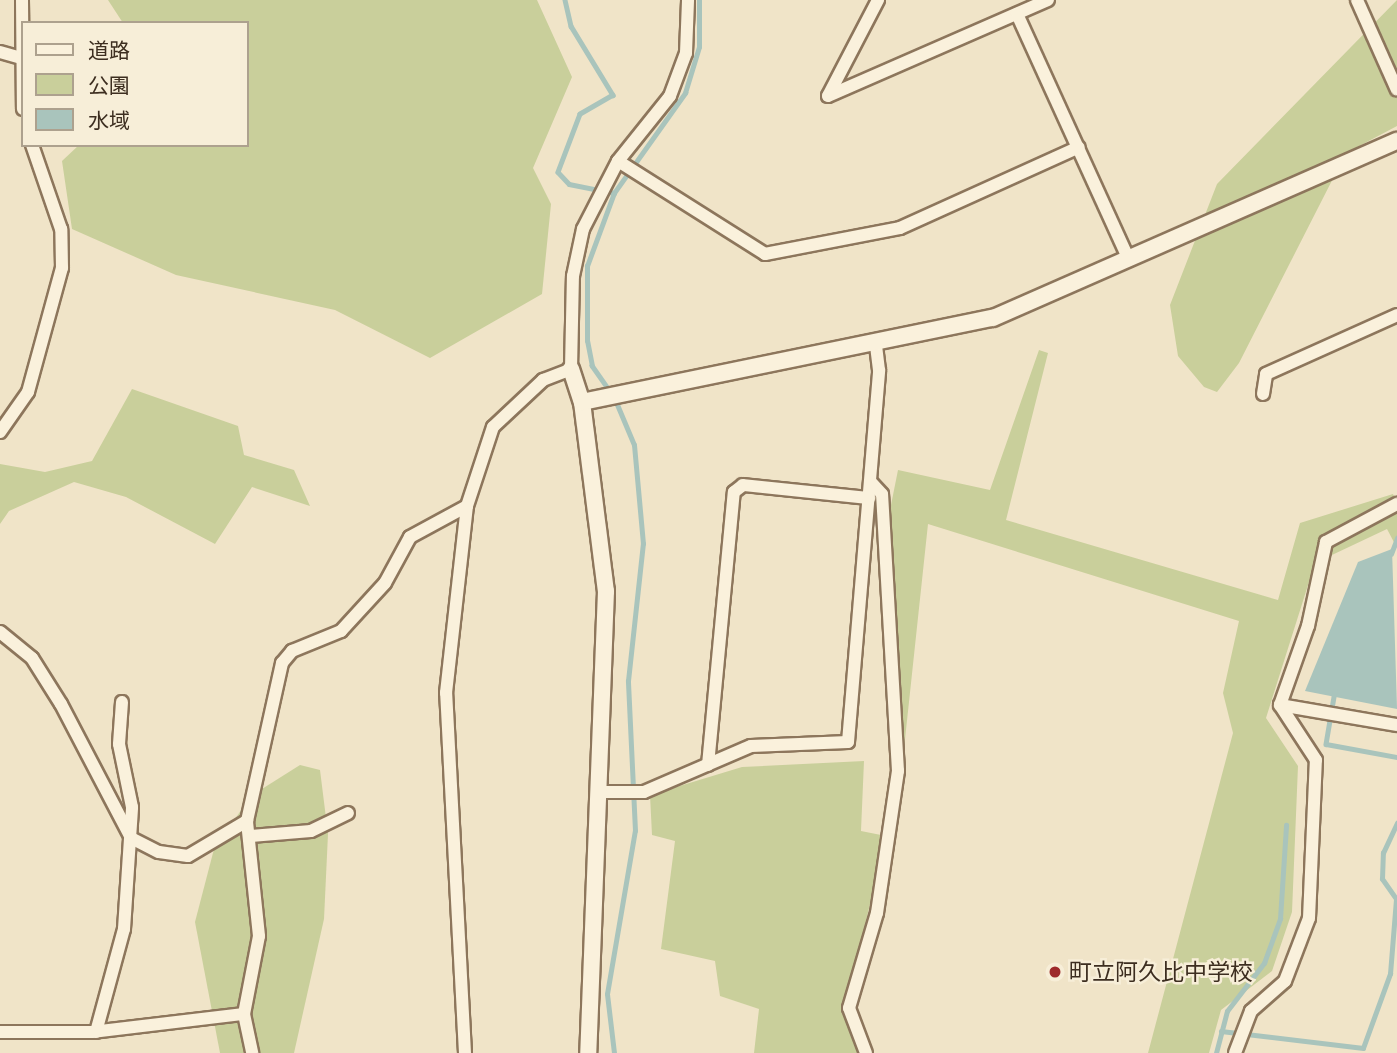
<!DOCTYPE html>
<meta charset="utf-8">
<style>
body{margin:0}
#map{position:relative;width:1397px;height:1053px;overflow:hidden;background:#f0e4c8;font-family:"Source Serif 4","Noto Sans JP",serif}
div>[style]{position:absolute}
.green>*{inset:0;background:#c9cf9b}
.water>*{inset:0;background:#a9c4bc}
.stream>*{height:4.5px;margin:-2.25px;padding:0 2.25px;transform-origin:2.25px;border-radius:2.25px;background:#a9c4bc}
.roads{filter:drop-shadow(2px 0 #8d765c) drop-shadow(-2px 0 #8d765c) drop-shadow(0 2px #8d765c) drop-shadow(0 -2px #8d765c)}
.street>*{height:12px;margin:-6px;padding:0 6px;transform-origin:6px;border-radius:6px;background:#faf1dc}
.secondary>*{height:16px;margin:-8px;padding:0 8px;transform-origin:8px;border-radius:8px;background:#faf1dc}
.dots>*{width:19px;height:19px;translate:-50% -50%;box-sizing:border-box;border:4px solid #f7eed8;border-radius:50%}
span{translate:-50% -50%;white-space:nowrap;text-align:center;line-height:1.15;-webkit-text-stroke:5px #f7eed8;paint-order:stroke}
.poi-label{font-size:23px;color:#3d2e20}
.left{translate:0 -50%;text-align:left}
.legend{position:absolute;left:21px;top:21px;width:228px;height:126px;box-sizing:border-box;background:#f7eed8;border:2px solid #ada18e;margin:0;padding:9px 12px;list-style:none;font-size:21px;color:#3d2e20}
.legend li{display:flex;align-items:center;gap:14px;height:35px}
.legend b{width:35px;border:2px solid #ada18e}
</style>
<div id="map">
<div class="green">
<div style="clip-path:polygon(108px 0,537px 0,572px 77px,533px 168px,551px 204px,542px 294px,430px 358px,335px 310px,176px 275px,72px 229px,62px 161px,79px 145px,247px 145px,247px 23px,123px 23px)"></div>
<div style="clip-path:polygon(1397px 0,1397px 126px,1346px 153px,1239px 363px,1217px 392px,1204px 387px,1178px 356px,1170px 305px,1217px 184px)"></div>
<div style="clip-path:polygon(1039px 350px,1048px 353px,1006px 520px,1278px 600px,1300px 523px,1393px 494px,1397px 503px,1397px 548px,1387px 529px,1315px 563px,1266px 718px,1298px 766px,1292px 912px,1272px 971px,1221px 1010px,1209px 1053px,1148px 1053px,1233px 733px,1223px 693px,1239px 621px,928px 524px,903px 758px,889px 515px,898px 470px,990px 490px)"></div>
<div style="clip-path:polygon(132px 389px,238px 426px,244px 455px,294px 470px,310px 506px,252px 487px,215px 544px,126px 497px,74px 482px,9px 511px,0 524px,0 464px,45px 472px,92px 461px)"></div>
<div style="clip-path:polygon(864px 761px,861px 831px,886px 836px,845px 1010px,860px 1053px,754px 1053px,759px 1009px,720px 996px,715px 961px,661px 949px,675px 841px,652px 835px,650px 795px,742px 767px)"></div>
<div style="clip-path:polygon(300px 765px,320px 770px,328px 834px,324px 919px,294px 1053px,220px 1053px,195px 922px,214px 849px,251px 796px)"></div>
</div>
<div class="water">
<div style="clip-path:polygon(1392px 549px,1397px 709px,1305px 691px,1358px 562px)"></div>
</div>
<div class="stream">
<div style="left:565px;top:0;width:27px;rotate:77deg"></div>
<div style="left:571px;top:26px;width:81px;rotate:58.7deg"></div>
<div style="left:613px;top:95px;width:38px;rotate:150deg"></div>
<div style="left:580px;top:114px;width:62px;rotate:110.8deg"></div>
<div style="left:558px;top:172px;width:16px;rotate:47deg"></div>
<div style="left:569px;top:184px;width:46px;rotate:11.3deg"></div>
<div style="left:610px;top:392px;width:32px;rotate:-125deg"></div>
<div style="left:592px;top:366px;width:25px;rotate:-101deg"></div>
<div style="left:587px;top:341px;width:75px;rotate:-90deg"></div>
<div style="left:587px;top:266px;width:78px;rotate:-69.7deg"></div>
<div style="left:614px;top:193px;width:123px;rotate:-54.6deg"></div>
<div style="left:685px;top:93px;width:48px;rotate:-73.1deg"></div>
<div style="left:699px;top:47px;width:47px;rotate:-90deg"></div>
<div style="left:1391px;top:554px;width:17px;rotate:-69deg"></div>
<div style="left:1335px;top:691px;width:54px;rotate:99.6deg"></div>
<div style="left:1326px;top:744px;width:72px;rotate:10.4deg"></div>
<div style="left:1221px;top:1031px;width:143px;rotate:6.8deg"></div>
<div style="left:1363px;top:1048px;width:79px;rotate:-70deg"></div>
<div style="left:1390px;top:974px;width:75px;rotate:-85.4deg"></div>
<div style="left:1396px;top:899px;width:24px;rotate:-125deg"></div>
<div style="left:1382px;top:879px;width:26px;rotate:-88deg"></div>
<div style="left:1383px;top:853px;width:33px;rotate:-65deg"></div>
<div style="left:614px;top:1053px;width:59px;rotate:-96.8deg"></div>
<div style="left:607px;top:994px;width:165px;rotate:-80.3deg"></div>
<div style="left:635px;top:831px;width:150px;rotate:-92.7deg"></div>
<div style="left:628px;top:681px;width:138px;rotate:-83.8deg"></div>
<div style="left:643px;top:544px;width:99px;rotate:-95.2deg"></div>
<div style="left:634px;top:445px;width:49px;rotate:-112.9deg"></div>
<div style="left:1216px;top:1053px;width:43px;rotate:-75.3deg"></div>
<div style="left:1227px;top:1011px;width:61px;rotate:-52.4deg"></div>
<div style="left:1264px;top:963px;width:47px;rotate:-70deg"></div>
<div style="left:1280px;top:919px;width:94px;rotate:-86.3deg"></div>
</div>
<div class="roads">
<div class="street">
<div style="left:22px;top:0;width:109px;rotate:89.5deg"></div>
<div style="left:878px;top:0;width:108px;rotate:117.5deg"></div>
<div style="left:828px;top:96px;width:240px;rotate:-23.6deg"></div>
<div style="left:1357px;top:0;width:98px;rotate:66deg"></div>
<div style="left:1017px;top:14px;width:270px;rotate:65.5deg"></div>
<div style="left:0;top:52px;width:22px;rotate:16deg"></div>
<div style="left:618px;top:161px;width:174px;rotate:32.3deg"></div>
<div style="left:765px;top:254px;width:137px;rotate:-10.9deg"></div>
<div style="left:900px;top:228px;width:196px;rotate:-24.3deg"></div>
<div style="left:1263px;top:394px;width:20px;rotate:-81deg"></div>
<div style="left:1266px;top:374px;width:144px;rotate:-24.2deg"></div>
<div style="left:0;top:432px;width:49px;rotate:-55deg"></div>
<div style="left:28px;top:392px;width:129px;rotate:-74.7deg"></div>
<div style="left:62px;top:268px;width:39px;rotate:-91deg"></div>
<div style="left:61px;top:229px;width:89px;rotate:-109deg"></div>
<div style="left:0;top:632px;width:41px;rotate:39.1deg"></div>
<div style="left:32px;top:658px;width:54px;rotate:57.8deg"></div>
<div style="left:61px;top:704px;width:151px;rotate:62.4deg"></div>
<div style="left:131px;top:838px;width:31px;rotate:27deg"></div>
<div style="left:159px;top:852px;width:29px;rotate:8deg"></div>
<div style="left:188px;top:856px;width:69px;rotate:-30.7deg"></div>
<div style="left:1280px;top:705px;width:119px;rotate:9.7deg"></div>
<div style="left:708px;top:765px;width:274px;rotate:-84.6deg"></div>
<div style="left:734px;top:492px;width:11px;rotate:-38deg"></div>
<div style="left:743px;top:485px;width:127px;rotate:5.9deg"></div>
<div style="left:599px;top:792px;width:45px"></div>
<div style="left:644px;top:792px;width:116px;rotate:-23.3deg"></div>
<div style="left:751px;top:746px;width:97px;rotate:-2.4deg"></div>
<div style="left:848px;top:742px;width:373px;rotate:-85.2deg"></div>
<div style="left:879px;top:370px;width:24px;rotate:-97deg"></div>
<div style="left:251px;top:836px;width:60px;rotate:-4.8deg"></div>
<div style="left:311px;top:831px;width:41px;rotate:-25.9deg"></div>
<div style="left:244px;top:1014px;width:40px;rotate:78deg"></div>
<div style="left:0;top:1032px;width:92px"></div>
<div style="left:92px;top:1032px;width:153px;rotate:-6.8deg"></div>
<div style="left:244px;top:1014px;width:79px;rotate:-79.1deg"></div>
<div style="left:259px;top:936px;width:116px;rotate:-96deg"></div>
<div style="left:247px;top:821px;width:162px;rotate:-77.5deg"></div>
<div style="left:282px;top:663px;width:16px;rotate:-50deg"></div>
<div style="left:292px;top:651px;width:53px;rotate:-22.2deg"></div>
<div style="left:341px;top:631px;width:65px;rotate:-47.5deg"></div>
<div style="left:385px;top:583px;width:52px;rotate:-61.5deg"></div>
<div style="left:410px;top:537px;width:65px;rotate:-28.5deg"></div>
<div style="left:96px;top:1032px;width:107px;rotate:-74.8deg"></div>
<div style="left:124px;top:929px;width:122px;rotate:-86.2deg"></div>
<div style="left:132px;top:807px;width:64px;rotate:-101.7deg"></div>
<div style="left:119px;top:744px;width:42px;rotate:-85.9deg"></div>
<div style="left:465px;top:1053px;width:361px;rotate:-93deg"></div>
<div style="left:446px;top:693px;width:188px;rotate:-83.6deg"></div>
<div style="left:467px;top:506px;width:83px;rotate:-71.8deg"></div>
<div style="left:493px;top:427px;width:69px;rotate:-43.2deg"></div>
<div style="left:543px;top:380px;width:30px;rotate:-21deg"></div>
<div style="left:571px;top:369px;width:93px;rotate:-88.8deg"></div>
<div style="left:573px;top:276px;width:48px;rotate:-78deg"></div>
<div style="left:583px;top:229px;width:76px;rotate:-62.8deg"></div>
<div style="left:618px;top:161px;width:83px;rotate:-51.3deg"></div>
<div style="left:670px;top:96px;width:46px;rotate:-69.6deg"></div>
<div style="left:686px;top:53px;width:53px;rotate:-87.8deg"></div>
<div style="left:866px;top:1053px;width:48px;rotate:-110.7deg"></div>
<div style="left:849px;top:1008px;width:99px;rotate:-73.6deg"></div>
<div style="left:877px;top:913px;width:144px;rotate:-81.6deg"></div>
<div style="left:898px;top:771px;width:277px;rotate:-93.3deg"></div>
<div style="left:882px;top:494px;width:16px;rotate:-133deg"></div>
<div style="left:1235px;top:1053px;width:45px;rotate:-69.1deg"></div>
<div style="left:1251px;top:1011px;width:45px;rotate:-41.4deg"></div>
<div style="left:1285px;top:981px;width:67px;rotate:-69.1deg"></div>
<div style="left:1309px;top:918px;width:158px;rotate:-87.5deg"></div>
<div style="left:1316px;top:760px;width:66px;rotate:-123.2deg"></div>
<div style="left:1280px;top:705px;width:84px;rotate:-70.5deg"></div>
<div style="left:1308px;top:626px;width:86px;rotate:-77.9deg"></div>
<div style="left:1326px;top:542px;width:81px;rotate:-28.2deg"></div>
</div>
<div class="secondary">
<div style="left:571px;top:369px;width:35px;rotate:72deg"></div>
<div style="left:582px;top:402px;width:191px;rotate:82.8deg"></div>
<div style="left:606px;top:591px;width:462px;rotate:92.2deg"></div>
<div style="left:582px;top:402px;width:419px;rotate:-11.6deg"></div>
<div style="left:993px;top:318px;width:441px;rotate:-23.7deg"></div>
</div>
</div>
<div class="dots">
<div style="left:1055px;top:972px;background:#9e2a2b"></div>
</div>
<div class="poi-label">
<span class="left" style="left:1069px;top:972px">町立阿久比中学校</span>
</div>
<ul class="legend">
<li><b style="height:9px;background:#faf1dc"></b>道路</li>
<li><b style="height:19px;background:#c9cf9b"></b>公園</li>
<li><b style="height:19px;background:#a9c4bc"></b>水域</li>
</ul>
</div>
